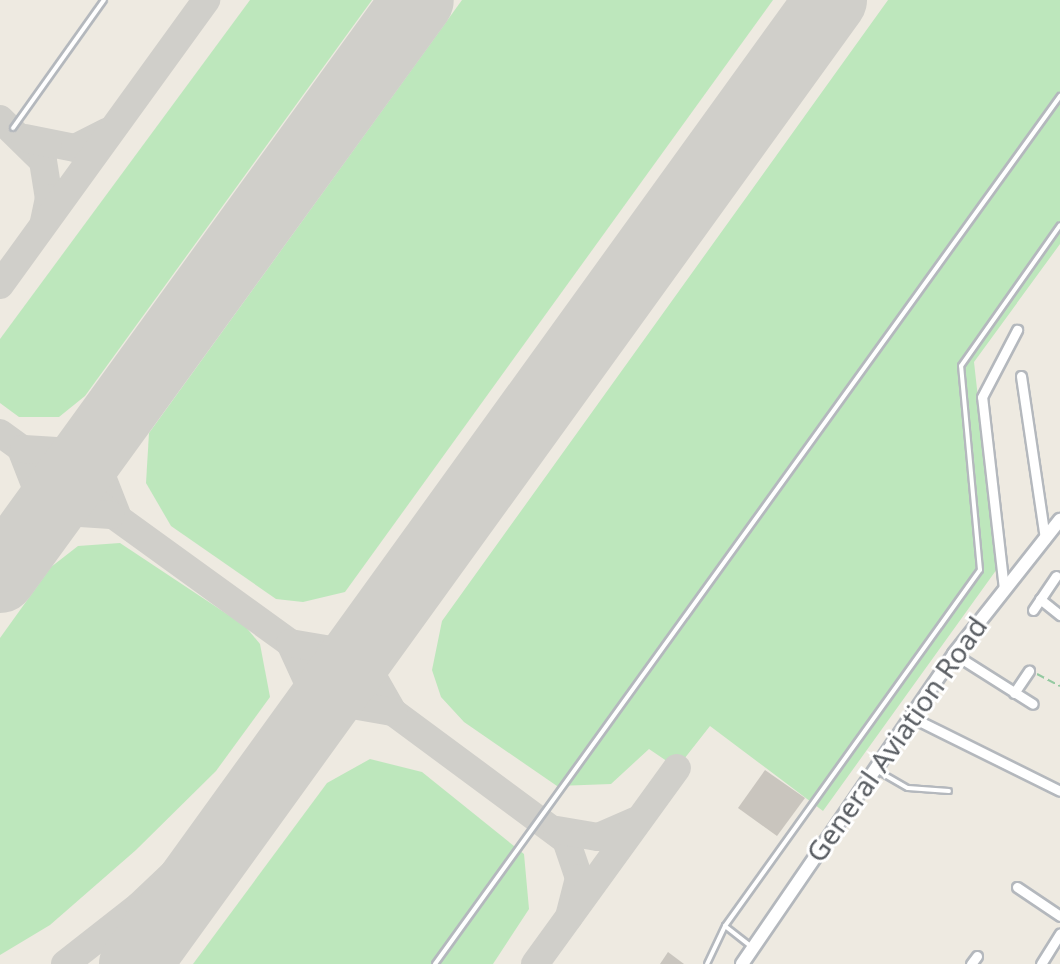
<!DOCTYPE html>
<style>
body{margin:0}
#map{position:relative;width:1060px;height:964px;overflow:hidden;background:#eeeae1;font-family:"Noto Sans",sans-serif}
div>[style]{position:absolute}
.green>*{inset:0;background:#bde7bc}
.taxiway>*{height:28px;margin:-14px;padding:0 14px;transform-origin:14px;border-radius:14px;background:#d0cfca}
.runway>*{height:72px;margin:-36px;padding:0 36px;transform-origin:36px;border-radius:36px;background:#d0cfca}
.building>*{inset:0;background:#c9c5be}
.path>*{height:2px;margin-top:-1px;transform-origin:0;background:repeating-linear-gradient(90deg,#94c9a1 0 8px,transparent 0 12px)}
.roads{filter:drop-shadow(2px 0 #b4b8bd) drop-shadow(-2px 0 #b4b8bd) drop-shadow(0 2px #b4b8bd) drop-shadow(0 -2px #b4b8bd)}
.lane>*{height:4px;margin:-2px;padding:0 2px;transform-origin:2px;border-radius:2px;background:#fff}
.street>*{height:9px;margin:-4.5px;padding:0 4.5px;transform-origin:4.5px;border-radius:4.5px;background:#fff}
.secondary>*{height:12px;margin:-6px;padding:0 6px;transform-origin:6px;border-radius:6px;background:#fff}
span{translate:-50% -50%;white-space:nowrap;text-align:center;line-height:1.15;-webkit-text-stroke:6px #fff;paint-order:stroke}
.street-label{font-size:28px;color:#5a5e63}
</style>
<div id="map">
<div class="green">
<div style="clip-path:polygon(250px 0,372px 0,85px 396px,59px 417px,19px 417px,0 403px,0 339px)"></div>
<div style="clip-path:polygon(462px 0,773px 0,345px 592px,303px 602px,276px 599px,171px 526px,146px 483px,149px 433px)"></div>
<div style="clip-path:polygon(888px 0,1060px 0,1060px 244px,974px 362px,997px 569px,823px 811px,710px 726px,677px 768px,649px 749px,611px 784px,557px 786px,464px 722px,441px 697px,432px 670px,442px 621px)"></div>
<div style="clip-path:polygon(120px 543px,245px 626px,260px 644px,270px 697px,216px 771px,136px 850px,50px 925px,0 955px,0 638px,51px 567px,78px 546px)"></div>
<div style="clip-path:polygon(370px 759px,422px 772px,524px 854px,529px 909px,493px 964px,193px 964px,327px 783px)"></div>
</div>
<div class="taxiway">
<div style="left:821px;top:13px;width:14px;rotate:-65deg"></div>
<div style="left:0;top:119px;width:60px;rotate:44.3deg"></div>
<div style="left:43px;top:161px;width:37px;rotate:81deg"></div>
<div style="left:49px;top:198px;width:25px;rotate:102deg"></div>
<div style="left:25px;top:138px;width:51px;rotate:11.3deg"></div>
<div style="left:75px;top:148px;width:36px;rotate:-27deg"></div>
<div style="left:0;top:285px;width:352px;rotate:-54.1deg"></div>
<div style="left:107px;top:429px;width:41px;rotate:101.3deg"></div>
<div style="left:99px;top:469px;width:49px;rotate:68.6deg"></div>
<div style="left:0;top:433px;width:358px;rotate:35.9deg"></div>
<div style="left:290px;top:643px;width:53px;rotate:65.4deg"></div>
<div style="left:312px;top:691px;width:41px;rotate:102.7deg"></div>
<div style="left:21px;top:449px;width:49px;rotate:68.6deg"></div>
<div style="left:39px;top:495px;width:41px;rotate:102.7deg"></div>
<div style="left:24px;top:449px;width:49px;rotate:3.5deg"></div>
<div style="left:73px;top:452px;width:41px;rotate:-34.1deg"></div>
<div style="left:30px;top:535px;width:42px;rotate:-33.3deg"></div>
<div style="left:65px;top:512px;width:46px;rotate:3.7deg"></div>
<div style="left:380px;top:624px;width:53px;rotate:97.5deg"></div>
<div style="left:373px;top:677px;width:40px;rotate:60.3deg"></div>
<div style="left:393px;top:712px;width:215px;rotate:36.5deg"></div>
<div style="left:566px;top:840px;width:40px;rotate:71.1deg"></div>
<div style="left:579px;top:878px;width:40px;rotate:104.4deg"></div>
<div style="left:290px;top:643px;width:42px;rotate:9.7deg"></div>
<div style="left:331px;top:650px;width:55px;rotate:-28deg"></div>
<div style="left:303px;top:731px;width:55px;rotate:-28deg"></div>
<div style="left:352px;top:705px;width:42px;rotate:9.7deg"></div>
<div style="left:557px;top:830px;width:42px;rotate:9.7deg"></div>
<div style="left:598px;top:837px;width:40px;rotate:-23.4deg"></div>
<div style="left:65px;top:964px;width:94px;rotate:-38.1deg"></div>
<div style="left:139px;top:906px;width:167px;rotate:-43.5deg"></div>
<div style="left:535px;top:964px;width:242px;rotate:-54.1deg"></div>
</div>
<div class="runway">
<div style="left:0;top:577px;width:712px;rotate:-54.08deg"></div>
<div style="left:135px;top:964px;width:1189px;rotate:-54.17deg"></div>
</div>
<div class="building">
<div style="clip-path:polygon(765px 770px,805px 798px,777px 836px,738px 808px)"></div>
<div style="clip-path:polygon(668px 952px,684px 964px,660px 964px)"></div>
</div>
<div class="path">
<div style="left:1037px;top:674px;width:26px;rotate:28deg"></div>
</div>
<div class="roads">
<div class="lane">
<div style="left:13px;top:128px;width:157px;rotate:-54.6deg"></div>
<div style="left:878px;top:771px;width:34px;rotate:30deg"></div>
<div style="left:908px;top:788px;width:41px;rotate:4.2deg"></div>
<div style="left:725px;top:926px;width:33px;rotate:38deg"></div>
<div style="left:435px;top:964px;width:1070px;rotate:-54.24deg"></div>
<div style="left:707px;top:964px;width:42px;rotate:-64.7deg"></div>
<div style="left:725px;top:926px;width:438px;rotate:-54.4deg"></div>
<div style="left:980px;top:570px;width:205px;rotate:-95.3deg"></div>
<div style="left:961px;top:366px;width:172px;rotate:-54.9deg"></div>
</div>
<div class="street">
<div style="left:1021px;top:376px;width:165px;rotate:81.6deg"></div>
<div style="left:1004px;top:589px;width:193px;rotate:-96.5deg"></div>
<div style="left:982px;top:397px;width:76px;rotate:-62.4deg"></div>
<div style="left:1040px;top:599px;width:26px;rotate:39deg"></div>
<div style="left:1033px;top:610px;width:41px;rotate:-55.9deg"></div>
<div style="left:954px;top:654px;width:93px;rotate:32.3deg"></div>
<div style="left:1014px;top:693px;width:27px;rotate:-56deg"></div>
<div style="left:911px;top:717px;width:166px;rotate:26.4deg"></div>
<div style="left:1017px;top:887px;width:52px;rotate:34deg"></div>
<div style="left:971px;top:964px;width:10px;rotate:-53deg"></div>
<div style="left:1041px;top:964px;width:36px;rotate:-58deg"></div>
</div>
<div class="secondary">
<div style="left:742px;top:964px;width:376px;rotate:-55.6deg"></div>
<div style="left:954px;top:654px;width:171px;rotate:-51.7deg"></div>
</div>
</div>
<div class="street-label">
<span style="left:896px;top:739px;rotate:-55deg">General Aviation Road</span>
</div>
</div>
